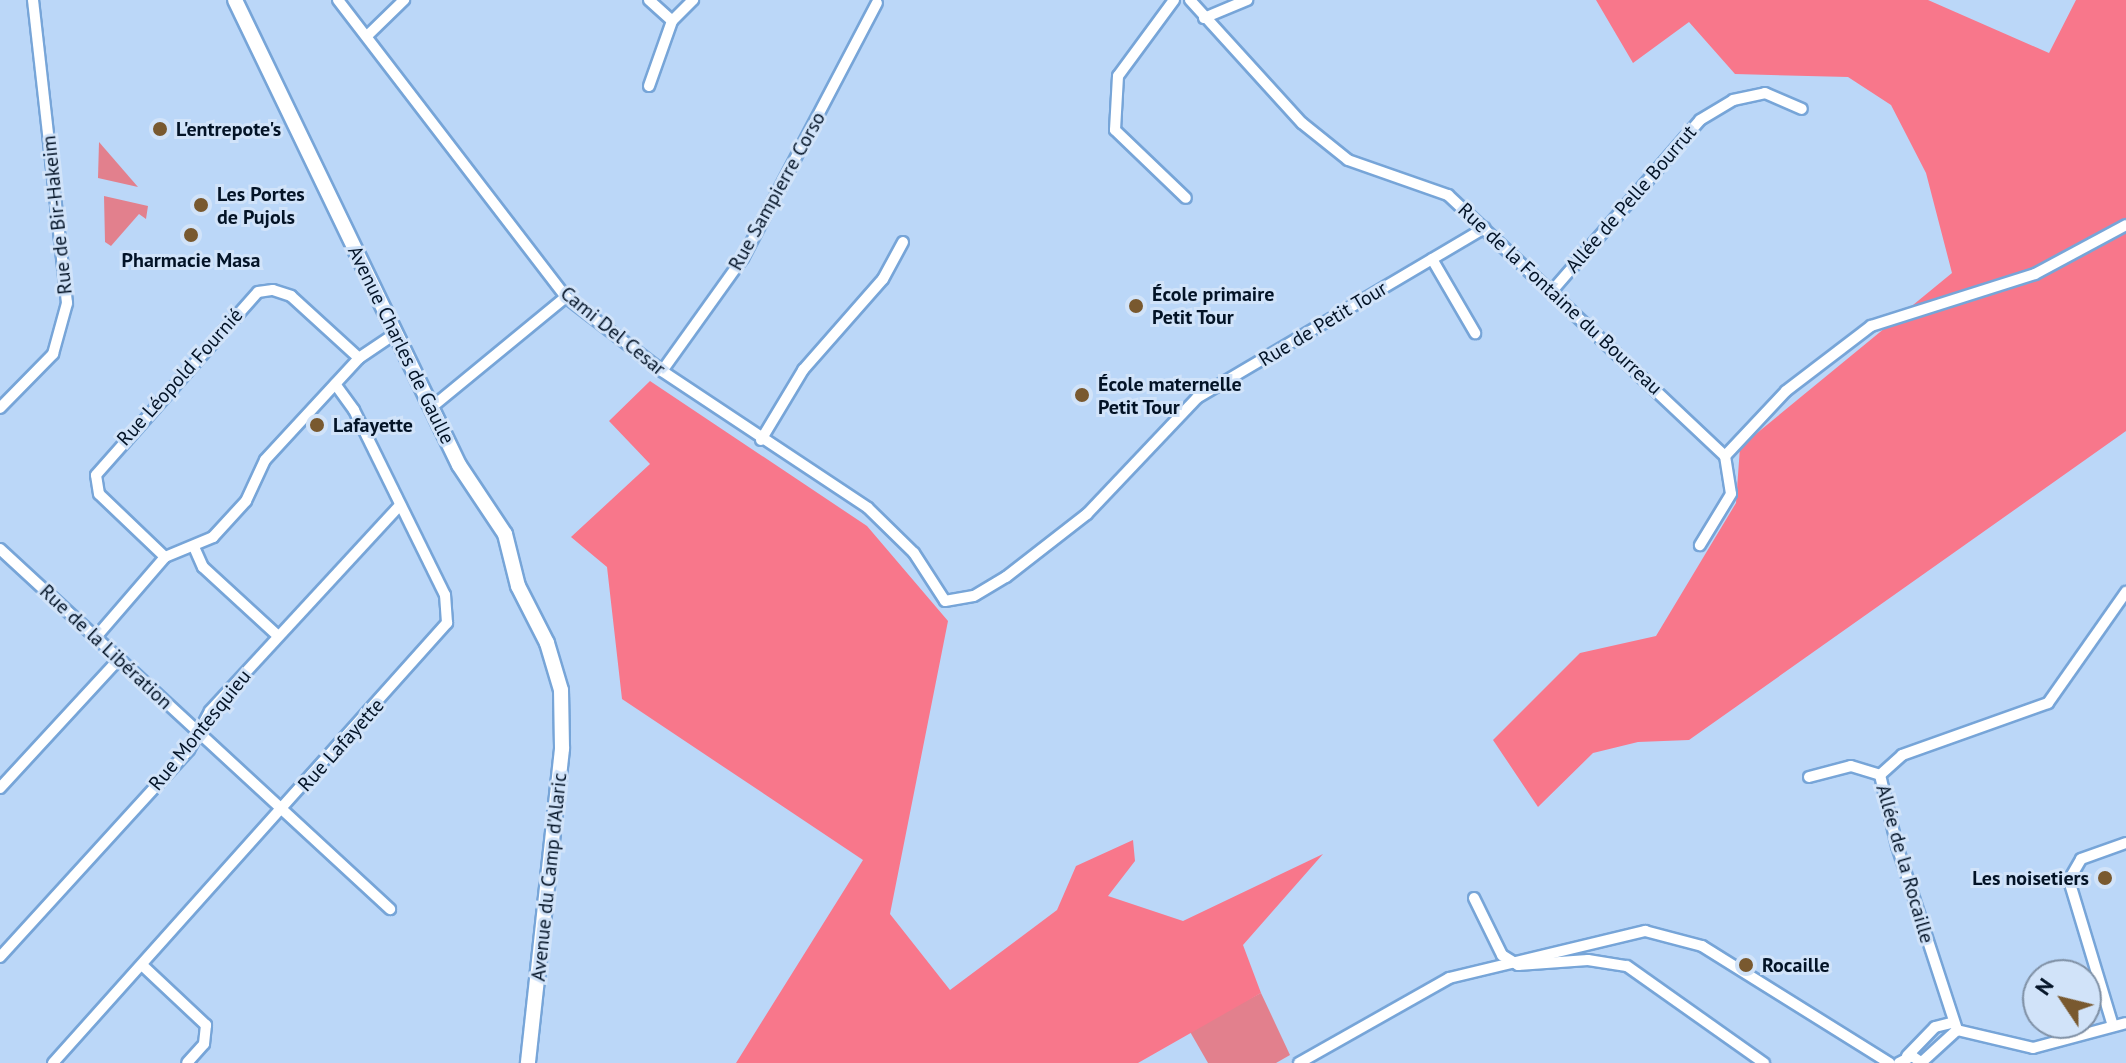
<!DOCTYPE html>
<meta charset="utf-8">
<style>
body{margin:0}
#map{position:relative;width:2126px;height:1063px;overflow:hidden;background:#bbd7f8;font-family:"PT Sans",sans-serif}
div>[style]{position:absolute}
.green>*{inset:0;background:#e2808d}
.forest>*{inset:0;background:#f8778b}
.roads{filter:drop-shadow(2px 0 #77a5d8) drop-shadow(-2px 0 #77a5d8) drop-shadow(0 2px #77a5d8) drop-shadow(0 -2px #77a5d8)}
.minor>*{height:10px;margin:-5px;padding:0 5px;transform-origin:5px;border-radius:5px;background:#fff}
.secondary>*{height:14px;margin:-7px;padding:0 7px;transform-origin:7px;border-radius:7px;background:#fff}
.dots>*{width:22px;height:22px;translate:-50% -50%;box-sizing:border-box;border:4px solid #d1e3f9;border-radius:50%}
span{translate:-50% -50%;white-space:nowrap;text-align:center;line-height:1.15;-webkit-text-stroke:6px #d1e3f9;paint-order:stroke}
.poi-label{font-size:20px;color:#031326;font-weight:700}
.left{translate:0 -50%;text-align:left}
.right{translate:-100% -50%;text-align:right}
.street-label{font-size:20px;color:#031326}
.north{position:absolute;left:2022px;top:959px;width:80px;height:80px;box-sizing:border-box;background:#d1e3f9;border:2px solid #7f90a5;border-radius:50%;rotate:305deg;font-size:22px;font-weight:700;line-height:32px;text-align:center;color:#031326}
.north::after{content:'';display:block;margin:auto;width:28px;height:36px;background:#79592f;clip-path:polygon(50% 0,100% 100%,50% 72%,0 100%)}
</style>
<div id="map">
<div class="green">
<div style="clip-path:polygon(99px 142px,138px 187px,98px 178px)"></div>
<div style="clip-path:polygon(104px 196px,148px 206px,146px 219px,139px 214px,111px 246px,105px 242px)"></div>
<div style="clip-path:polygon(1261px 993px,1290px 1055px,1276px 1063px,1208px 1063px,1189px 1030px)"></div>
</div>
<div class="forest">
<div style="clip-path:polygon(1596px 0,1928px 0,2049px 53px,2076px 0,2126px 0,2126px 431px,1689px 740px,1638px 742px,1593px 753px,1538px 807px,1493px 740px,1580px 653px,1656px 636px,1736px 503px,1740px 447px,1952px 273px,1926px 173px,1891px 105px,1848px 77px,1735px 74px,1689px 22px,1633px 63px)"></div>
<div style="clip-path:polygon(650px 381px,867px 526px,948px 621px,890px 914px,950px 990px,1057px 910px,1076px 866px,1133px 840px,1135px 861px,1108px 896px,1183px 921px,1323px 854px,1243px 945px,1261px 993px,1138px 1063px,736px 1063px,863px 860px,622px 699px,607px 567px,571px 537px,650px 464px,609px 421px)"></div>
</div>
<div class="roads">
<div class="minor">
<div style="left:338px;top:0;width:374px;rotate:52.5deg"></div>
<div style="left:566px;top:297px;width:121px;rotate:37.6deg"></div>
<div style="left:662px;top:371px;width:247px;rotate:33.6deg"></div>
<div style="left:868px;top:508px;width:64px;rotate:44.4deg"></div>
<div style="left:914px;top:553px;width:57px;rotate:57.1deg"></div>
<div style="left:945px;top:601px;width:29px;rotate:-10deg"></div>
<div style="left:974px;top:596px;width:37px;rotate:-31deg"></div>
<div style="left:1006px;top:577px;width:103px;rotate:-37.9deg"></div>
<div style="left:1087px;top:514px;width:160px;rotate:-46.5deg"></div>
<div style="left:1197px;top:398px;width:334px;rotate:-30.6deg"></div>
<div style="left:649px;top:0;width:31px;rotate:42deg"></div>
<div style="left:672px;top:21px;width:30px;rotate:-45deg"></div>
<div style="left:1174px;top:0;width:94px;rotate:126.4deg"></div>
<div style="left:1118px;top:76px;width:54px;rotate:93.2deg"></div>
<div style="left:1115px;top:130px;width:98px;rotate:43.8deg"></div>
<div style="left:1190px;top:0;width:166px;rotate:47.7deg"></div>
<div style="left:1302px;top:123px;width:59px;rotate:38.8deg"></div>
<div style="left:1348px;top:160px;width:106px;rotate:19.3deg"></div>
<div style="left:1448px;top:195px;width:381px;rotate:43.3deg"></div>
<div style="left:1725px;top:456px;width:38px;rotate:81deg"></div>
<div style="left:1731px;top:494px;width:60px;rotate:121.3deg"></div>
<div style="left:1204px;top:18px;width:47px;rotate:-22.7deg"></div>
<div style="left:367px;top:36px;width:52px;rotate:-44.2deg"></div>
<div style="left:649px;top:86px;width:69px;rotate:-70.5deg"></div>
<div style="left:1432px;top:259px;width:86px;rotate:59.8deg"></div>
<div style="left:1552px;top:291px;width:226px;rotate:-49.1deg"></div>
<div style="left:1700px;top:120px;width:39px;rotate:-31deg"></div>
<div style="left:1733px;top:100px;width:33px;rotate:-12deg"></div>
<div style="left:1765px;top:93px;width:40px;rotate:23.4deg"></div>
<div style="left:662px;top:371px;width:139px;rotate:-54.4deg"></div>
<div style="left:743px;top:258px;width:288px;rotate:-62.3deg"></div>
<div style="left:432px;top:407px;width:173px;rotate:-39.4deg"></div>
<div style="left:0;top:408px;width:76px;rotate:-45.5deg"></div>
<div style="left:53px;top:354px;width:53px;rotate:-74.6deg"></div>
<div style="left:67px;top:303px;width:305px;rotate:-96.4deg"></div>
<div style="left:761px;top:440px;width:82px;rotate:-59deg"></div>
<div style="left:803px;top:370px;width:121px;rotate:-48.7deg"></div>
<div style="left:883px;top:279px;width:42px;rotate:-61.6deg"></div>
<div style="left:1725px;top:456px;width:89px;rotate:-46.8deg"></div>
<div style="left:1786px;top:391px;width:107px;rotate:-37.4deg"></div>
<div style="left:1871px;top:326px;width:172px;rotate:-17.6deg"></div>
<div style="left:2035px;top:274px;width:103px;rotate:-28.3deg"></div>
<div style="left:194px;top:547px;width:22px;rotate:66deg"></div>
<div style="left:203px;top:567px;width:102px;rotate:42.6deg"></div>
<div style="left:0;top:549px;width:531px;rotate:42.71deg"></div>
<div style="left:165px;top:557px;width:91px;rotate:-136.3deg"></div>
<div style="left:99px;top:494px;width:19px;rotate:-99deg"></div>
<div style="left:96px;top:475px;width:244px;rotate:-48.5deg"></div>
<div style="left:258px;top:292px;width:15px;rotate:-8deg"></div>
<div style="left:273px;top:290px;width:19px;rotate:18deg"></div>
<div style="left:291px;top:296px;width:92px;rotate:42.4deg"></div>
<div style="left:96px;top:637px;width:106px;rotate:-49.2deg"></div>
<div style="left:165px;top:557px;width:52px;rotate:-22.6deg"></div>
<div style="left:213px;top:537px;width:49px;rotate:-47.5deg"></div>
<div style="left:246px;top:501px;width:45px;rotate:-65.1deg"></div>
<div style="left:265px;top:460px;width:139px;rotate:-47.3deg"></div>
<div style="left:359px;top:358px;width:45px;rotate:-34deg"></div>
<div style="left:1880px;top:775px;width:30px;rotate:-42deg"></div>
<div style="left:1902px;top:755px;width:155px;rotate:-19.6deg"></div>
<div style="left:2048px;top:703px;width:136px;rotate:-54.9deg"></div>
<div style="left:1880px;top:775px;width:73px;rotate:76.5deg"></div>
<div style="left:1897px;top:846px;width:194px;rotate:71.9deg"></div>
<div style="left:1809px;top:777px;width:43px;rotate:-14.7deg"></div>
<div style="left:1851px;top:766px;width:30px;rotate:17deg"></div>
<div style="left:0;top:788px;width:176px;rotate:-47.3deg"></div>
<div style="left:1474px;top:898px;width:64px;rotate:63.8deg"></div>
<div style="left:1502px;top:955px;width:19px;rotate:32deg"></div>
<div style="left:1518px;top:965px;width:70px;rotate:-4.1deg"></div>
<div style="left:1588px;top:960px;width:39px;rotate:9deg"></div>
<div style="left:1627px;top:966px;width:168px;rotate:35.3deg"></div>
<div style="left:0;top:957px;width:280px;rotate:-47.6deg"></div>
<div style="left:189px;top:750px;width:44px;rotate:-61.7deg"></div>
<div style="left:210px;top:711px;width:280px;rotate:-47.3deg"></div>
<div style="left:142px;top:965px;width:88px;rotate:43.2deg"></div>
<div style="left:206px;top:1025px;width:19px;rotate:96deg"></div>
<div style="left:204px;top:1044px;width:25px;rotate:132deg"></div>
<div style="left:2113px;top:1026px;width:152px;rotate:-106.8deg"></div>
<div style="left:2069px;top:880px;width:24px;rotate:-60deg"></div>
<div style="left:2081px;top:859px;width:48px;rotate:-19.6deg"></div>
<div style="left:1957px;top:1030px;width:78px;rotate:13.3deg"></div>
<div style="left:2033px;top:1048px;width:96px;rotate:-15deg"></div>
<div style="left:1907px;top:1056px;width:40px;rotate:-46deg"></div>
<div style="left:1935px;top:1027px;width:16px;rotate:-14deg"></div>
<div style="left:1922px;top:1062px;width:47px;rotate:-42.4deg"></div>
<div style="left:53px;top:1063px;width:591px;rotate:-48.16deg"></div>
<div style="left:447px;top:623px;width:28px;rotate:-94deg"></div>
<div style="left:445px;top:595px;width:206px;rotate:-116.2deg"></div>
<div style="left:354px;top:410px;width:32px;rotate:-126deg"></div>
<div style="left:1299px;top:1063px;width:172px;rotate:-29.5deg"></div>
<div style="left:1449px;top:978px;width:202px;rotate:-13.5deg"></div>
<div style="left:1645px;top:931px;width:59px;rotate:14.7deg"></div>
<div style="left:1702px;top:946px;width:221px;rotate:32deg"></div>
<div style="left:1899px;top:1063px;width:15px;rotate:-28deg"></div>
<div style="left:1912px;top:1056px;width:12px;rotate:35deg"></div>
</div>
<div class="secondary">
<div style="left:235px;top:0;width:516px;rotate:64.28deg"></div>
<div style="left:459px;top:465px;width:83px;rotate:56.3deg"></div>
<div style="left:505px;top:534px;width:54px;rotate:76deg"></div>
<div style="left:518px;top:586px;width:64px;rotate:63deg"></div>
<div style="left:547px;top:643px;width:49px;rotate:73.4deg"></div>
<div style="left:561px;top:690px;width:59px;rotate:89deg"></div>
<div style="left:562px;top:749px;width:316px;rotate:96.2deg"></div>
</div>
</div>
<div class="dots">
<div style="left:160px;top:129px;background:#79592f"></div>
<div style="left:201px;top:205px;background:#79592f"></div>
<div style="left:191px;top:235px;background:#79592f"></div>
<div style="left:1136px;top:306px;background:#79592f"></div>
<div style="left:1082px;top:395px;background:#79592f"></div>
<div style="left:317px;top:425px;background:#79592f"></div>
<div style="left:2105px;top:878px;background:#79592f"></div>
<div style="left:1746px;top:965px;background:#79592f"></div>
</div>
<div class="poi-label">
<span class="left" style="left:176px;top:129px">L'entrepote's</span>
<span class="left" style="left:217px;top:206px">Les Portes<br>de Pujols</span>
<span style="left:191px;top:260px">Pharmacie Masa</span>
<span class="left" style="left:1152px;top:306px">École primaire<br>Petit Tour</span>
<span class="left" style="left:1098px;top:396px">École maternelle<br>Petit Tour</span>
<span class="left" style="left:333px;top:425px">Lafayette</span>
<span class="right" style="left:2089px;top:878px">Les noisetiers</span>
<span class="left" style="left:1762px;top:965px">Rocaille</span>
</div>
<div class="street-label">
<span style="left:777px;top:191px;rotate:-61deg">Rue Sampierre Corso</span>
<span style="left:1631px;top:199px;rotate:-49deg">Allée de Pelle Bourrut</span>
<span style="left:57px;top:215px;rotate:-96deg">Rue de Bir-Hakeim</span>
<span style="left:1560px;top:299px;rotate:43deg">Rue de la Fontaine du Bourreau</span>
<span style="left:1323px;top:324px;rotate:-31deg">Rue de Petit Tour</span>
<span style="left:613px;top:331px;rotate:39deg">Cami Del Cesar</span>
<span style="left:401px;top:345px;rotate:64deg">Avenue Charles de Gaulle</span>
<span style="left:180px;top:377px;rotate:-48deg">Rue Léopold Fournié</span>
<span style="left:106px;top:647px;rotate:43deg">Rue de la Libération</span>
<span style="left:200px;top:730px;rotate:-51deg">Rue Montesquieu</span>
<span style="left:341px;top:745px;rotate:-48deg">Rue Lafayette</span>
<span style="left:1905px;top:864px;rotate:74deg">Allée de la Rocaille</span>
<span style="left:549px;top:877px;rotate:-84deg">Avenue du Camp d'Alaric</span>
</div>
<div class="north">N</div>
</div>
